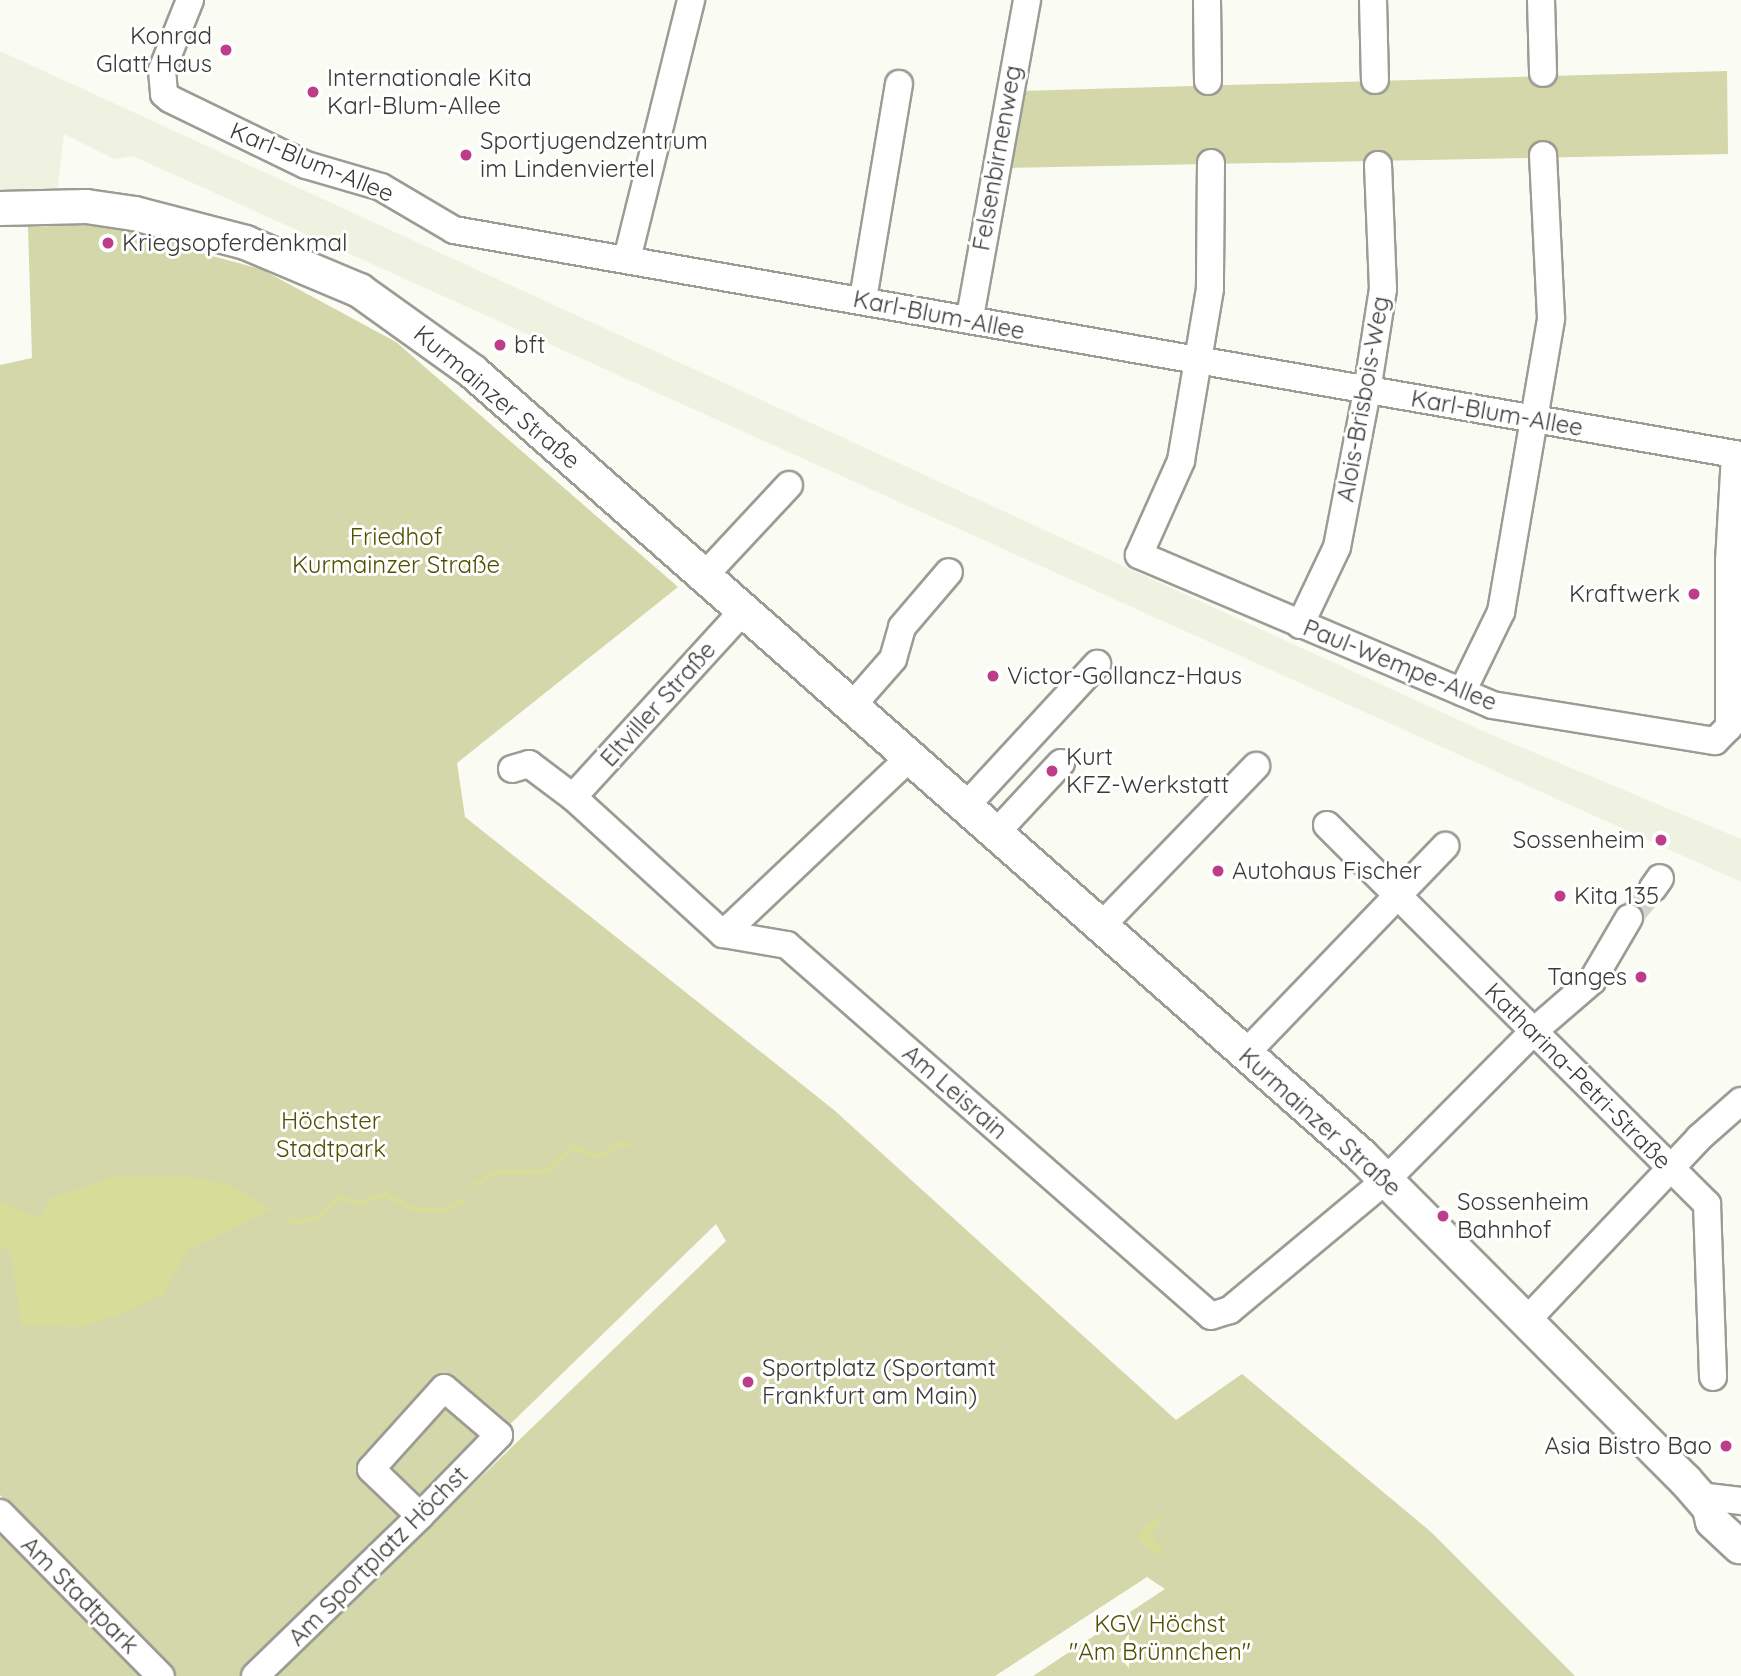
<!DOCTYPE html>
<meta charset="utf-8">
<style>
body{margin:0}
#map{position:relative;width:1741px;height:1676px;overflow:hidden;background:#fafbf2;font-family:Quicksand,sans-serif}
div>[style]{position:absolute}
.built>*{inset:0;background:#eff1e1}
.green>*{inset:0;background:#d3d7aa}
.water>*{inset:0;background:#d7dc99}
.stream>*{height:5px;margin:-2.5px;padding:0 2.5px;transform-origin:2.5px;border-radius:2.5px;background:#d7dc99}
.minor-tunnel>*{height:26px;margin-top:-13px;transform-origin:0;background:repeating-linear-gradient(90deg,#d4d4cc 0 26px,transparent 0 39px)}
.roads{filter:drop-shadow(2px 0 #9b9c93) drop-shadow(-2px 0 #9b9c93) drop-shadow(0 2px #9b9c93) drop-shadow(0 -2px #9b9c93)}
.minor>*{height:26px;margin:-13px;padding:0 13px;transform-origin:13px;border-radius:13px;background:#fff}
.major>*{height:33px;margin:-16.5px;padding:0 16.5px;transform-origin:16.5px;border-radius:16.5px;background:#fff}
.dots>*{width:19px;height:19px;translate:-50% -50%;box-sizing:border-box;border:4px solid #fff;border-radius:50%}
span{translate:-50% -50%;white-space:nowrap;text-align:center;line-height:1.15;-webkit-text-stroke:6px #fff;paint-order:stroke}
.poi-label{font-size:24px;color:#3a3a36}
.right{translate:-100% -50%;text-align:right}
.left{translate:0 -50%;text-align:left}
.street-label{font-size:24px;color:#3a3a36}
.park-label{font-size:24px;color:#4f5100}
</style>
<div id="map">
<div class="built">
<div style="clip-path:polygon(0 51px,1485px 732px,1741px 839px,1741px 882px,133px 156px,114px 159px,64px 134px,57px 191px,0 193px)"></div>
</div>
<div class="green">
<div style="clip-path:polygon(1727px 71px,1728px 154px,1008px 168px,1020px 91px)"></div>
<div style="clip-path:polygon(102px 224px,173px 233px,182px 248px,261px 269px,396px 342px,678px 587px,457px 763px,465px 817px,834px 1110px,1176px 1420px,1242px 1374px,1431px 1532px,1575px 1676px,1033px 1676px,1165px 1589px,1147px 1577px,995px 1676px,274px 1676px,726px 1241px,716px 1224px,251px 1676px,174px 1676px,0 1495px,0 365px,32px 358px,28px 227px)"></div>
<div style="clip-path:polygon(0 1526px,145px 1676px,0 1676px)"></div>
</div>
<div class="water">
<div style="clip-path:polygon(188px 1176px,227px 1184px,272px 1209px,187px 1251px,164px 1294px,130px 1311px,82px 1327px,21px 1325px,11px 1253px,0 1244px,0 1202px,42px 1219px,48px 1199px,112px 1177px)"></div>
<div style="clip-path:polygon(1148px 1522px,1153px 1524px,1154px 1540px,1161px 1545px,1163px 1553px,1158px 1556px,1137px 1539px)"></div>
</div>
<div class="stream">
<div style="left:475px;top:1184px;width:22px;rotate:-32deg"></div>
<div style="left:494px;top:1172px;width:51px;rotate:-1.1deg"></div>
<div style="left:545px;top:1171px;width:38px;rotate:-40deg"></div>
<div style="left:574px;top:1147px;width:26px;rotate:21deg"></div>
<div style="left:598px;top:1156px;width:29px;rotate:-29deg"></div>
<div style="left:623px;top:1142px;width:9px;rotate:27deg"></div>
<div style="left:288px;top:1219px;width:8px;rotate:23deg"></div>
<div style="left:295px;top:1222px;width:25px;rotate:-12deg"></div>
<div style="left:319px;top:1217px;width:29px;rotate:-46deg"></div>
<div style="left:339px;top:1196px;width:19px;rotate:21deg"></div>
<div style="left:357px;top:1203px;width:29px;rotate:-18deg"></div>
<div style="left:385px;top:1194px;width:30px;rotate:28deg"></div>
<div style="left:411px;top:1208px;width:32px;rotate:4deg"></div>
<div style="left:443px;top:1210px;width:20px;rotate:-27deg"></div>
<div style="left:1153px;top:1524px;width:9px;rotate:-49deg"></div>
</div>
<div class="minor-tunnel">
<div style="left:1629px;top:918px;width:38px;rotate:-51deg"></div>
</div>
<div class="roads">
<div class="minor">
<div style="left:190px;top:0;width:75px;rotate:111.8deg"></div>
<div style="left:162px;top:70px;width:24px;rotate:85deg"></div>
<div style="left:164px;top:94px;width:8px;rotate:40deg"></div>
<div style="left:170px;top:99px;width:151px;rotate:25.9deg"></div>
<div style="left:306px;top:165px;width:78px;rotate:16.3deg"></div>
<div style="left:381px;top:187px;width:85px;rotate:30.5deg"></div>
<div style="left:454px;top:230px;width:1307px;rotate:9.92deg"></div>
<div style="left:1207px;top:0;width:81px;rotate:89.3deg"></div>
<div style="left:1373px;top:0;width:80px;rotate:88.6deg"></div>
<div style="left:1541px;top:0;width:73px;rotate:88.4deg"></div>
<div style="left:1211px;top:163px;width:126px;rotate:90.5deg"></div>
<div style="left:1210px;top:289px;width:174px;rotate:99.6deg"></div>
<div style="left:1181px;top:461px;width:103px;rotate:114.1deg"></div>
<div style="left:1139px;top:555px;width:384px;rotate:23deg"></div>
<div style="left:1492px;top:705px;width:226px;rotate:9.2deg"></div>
<div style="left:1715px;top:741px;width:20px;rotate:-45deg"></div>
<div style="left:1729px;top:727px;width:165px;rotate:-90deg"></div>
<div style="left:1729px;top:562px;width:107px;rotate:-86.8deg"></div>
<div style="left:627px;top:259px;width:267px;rotate:-76.1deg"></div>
<div style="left:863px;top:299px;width:218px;rotate:-80.5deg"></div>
<div style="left:970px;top:317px;width:322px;rotate:-79.8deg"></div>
<div style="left:705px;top:575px;width:123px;rotate:-47deg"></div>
<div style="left:1300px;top:625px;width:86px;rotate:-64.6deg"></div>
<div style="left:1337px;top:547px;width:159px;rotate:-79.1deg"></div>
<div style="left:1367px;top:391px;width:103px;rotate:-81.1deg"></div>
<div style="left:1383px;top:289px;width:124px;rotate:-92.3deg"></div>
<div style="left:1462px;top:692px;width:89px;rotate:-64deg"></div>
<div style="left:1501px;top:612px;width:298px;rotate:-80.3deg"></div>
<div style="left:1551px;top:318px;width:163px;rotate:-92.8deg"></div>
<div style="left:851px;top:707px;width:64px;rotate:-48.8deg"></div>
<div style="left:893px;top:659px;width:33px;rotate:-74deg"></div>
<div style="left:902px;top:627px;width:72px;rotate:-49.5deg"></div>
<div style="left:512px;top:769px;width:18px;rotate:-16deg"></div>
<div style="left:529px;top:764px;width:55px;rotate:36.9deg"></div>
<div style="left:573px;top:797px;width:203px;rotate:42.4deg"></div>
<div style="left:723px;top:934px;width:65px;rotate:9.8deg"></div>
<div style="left:787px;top:945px;width:563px;rotate:41.19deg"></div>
<div style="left:1211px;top:1316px;width:20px;rotate:-18deg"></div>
<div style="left:1230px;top:1310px;width:204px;rotate:-39.8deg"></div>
<div style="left:1387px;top:1179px;width:209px;rotate:-45.2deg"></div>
<div style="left:1534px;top:1031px;width:77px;rotate:-40.8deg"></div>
<div style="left:1592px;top:981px;width:73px;rotate:-59.6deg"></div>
<div style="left:573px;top:797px;width:252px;rotate:-47.6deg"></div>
<div style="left:965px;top:807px;width:195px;rotate:-47.3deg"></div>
<div style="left:1327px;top:825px;width:537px;rotate:44.92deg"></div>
<div style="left:1707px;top:1204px;width:173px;rotate:88deg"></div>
<div style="left:995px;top:834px;width:97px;rotate:-47.1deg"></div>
<div style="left:1653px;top:888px;width:12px;rotate:-55deg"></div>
<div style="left:1101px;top:926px;width:223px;rotate:-45.9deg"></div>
<div style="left:723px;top:934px;width:256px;rotate:-43.4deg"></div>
<div style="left:1245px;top:1054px;width:289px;rotate:-46.1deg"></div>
<div style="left:1528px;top:1319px;width:249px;rotate:-46.6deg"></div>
<div style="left:1699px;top:1138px;width:56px;rotate:-41.4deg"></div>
<div style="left:1699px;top:1496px;width:42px;rotate:6.8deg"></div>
<div style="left:0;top:1513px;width:229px;rotate:45.4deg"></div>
<div style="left:255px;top:1676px;width:230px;rotate:-44.1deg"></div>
<div style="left:420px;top:1516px;width:113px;rotate:-45.7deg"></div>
<div style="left:499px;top:1435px;width:72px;rotate:-139.5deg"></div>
<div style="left:444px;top:1388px;width:109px;rotate:132deg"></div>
<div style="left:371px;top:1469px;width:68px;rotate:43.8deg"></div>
</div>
<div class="major">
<div style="left:0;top:208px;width:86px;rotate:-1.3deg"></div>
<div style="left:86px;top:206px;width:49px;rotate:8.3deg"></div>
<div style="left:134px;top:213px;width:115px;rotate:14.6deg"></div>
<div style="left:245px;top:242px;width:124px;rotate:22.8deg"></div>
<div style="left:359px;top:290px;width:139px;rotate:35.6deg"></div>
<div style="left:472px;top:371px;width:1185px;rotate:41.41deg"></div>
<div style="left:1361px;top:1155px;width:459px;rotate:45.1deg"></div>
<div style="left:1685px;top:1480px;width:37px;rotate:49deg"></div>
<div style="left:1709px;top:1508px;width:13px;rotate:77deg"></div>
<div style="left:1712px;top:1521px;width:37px;rotate:43deg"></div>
</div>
</div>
<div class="dots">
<div style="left:226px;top:50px;background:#bd3d88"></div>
<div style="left:313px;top:92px;background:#bd3d88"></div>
<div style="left:466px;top:155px;background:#bd3d88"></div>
<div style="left:108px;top:243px;background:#bd3d88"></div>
<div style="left:500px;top:345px;background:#bd3d88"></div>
<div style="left:1694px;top:594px;background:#bd3d88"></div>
<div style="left:993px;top:676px;background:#bd3d88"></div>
<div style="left:1052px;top:771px;background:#bd3d88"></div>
<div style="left:1661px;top:840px;background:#bd3d88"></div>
<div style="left:1218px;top:871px;background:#bd3d88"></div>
<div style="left:1560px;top:896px;background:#bd3d88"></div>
<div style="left:1641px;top:977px;background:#bd3d88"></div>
<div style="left:1443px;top:1216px;background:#bd3d88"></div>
<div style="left:748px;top:1382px;background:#bd3d88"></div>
<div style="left:1726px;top:1446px;background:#bd3d88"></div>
</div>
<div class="poi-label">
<span class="right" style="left:212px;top:50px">Konrad<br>Glatt Haus</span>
<span class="left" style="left:327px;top:92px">Internationale Kita<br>Karl-Blum-Allee</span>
<span class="left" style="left:480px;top:155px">Sportjugendzentrum<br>im Lindenviertel</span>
<span class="left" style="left:122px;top:243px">Kriegsopferdenkmal</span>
<span class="left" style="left:514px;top:345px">bft</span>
<span class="right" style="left:1680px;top:594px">Kraftwerk</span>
<span class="left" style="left:1007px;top:676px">Victor-Gollancz-Haus</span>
<span class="left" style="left:1066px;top:771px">Kurt<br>KFZ-Werkstatt</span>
<span class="right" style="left:1645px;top:840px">Sossenheim</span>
<span class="left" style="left:1232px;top:871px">Autohaus Fischer</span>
<span class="left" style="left:1574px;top:896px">Kita 135</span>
<span class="right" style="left:1627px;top:977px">Tanges</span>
<span class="left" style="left:1457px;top:1216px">Sossenheim<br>Bahnhof</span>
<span class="left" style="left:762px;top:1382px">Sportplatz (Sportamt<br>Frankfurt am Main)</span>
<span class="right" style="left:1712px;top:1446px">Asia Bistro Bao</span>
</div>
<div class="street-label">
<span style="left:997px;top:158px;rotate:-80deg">Felsenbirnenweg</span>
<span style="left:312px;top:162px;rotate:22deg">Karl-Blum-Allee</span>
<span style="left:939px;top:315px;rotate:11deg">Karl-Blum-Allee</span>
<span style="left:497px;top:397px;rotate:40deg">Kurmainzer Straße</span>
<span style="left:1363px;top:399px;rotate:-80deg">Alois-Brisbois-Weg</span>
<span style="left:1497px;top:413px;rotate:10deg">Karl-Blum-Allee</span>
<span style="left:1400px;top:665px;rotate:22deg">Paul-Wempe-Allee</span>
<span style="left:658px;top:704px;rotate:-48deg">Eltviller Straße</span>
<span style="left:1578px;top:1076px;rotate:45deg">Katharina-Petri-Straße</span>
<span style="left:955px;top:1092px;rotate:41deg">Am Leisrain</span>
<span style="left:1320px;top:1122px;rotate:42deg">Kurmainzer Straße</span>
<span style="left:378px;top:1556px;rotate:-45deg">Am Sportplatz Höchst</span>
<span style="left:80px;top:1595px;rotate:45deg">Am Stadtpark</span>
</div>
<div class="park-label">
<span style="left:396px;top:551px">Friedhof<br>Kurmainzer Straße</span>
<span style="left:331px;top:1135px">Höchster<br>Stadtpark</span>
<span style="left:1160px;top:1638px">KGV Höchst<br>"Am Brünnchen"</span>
</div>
</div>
